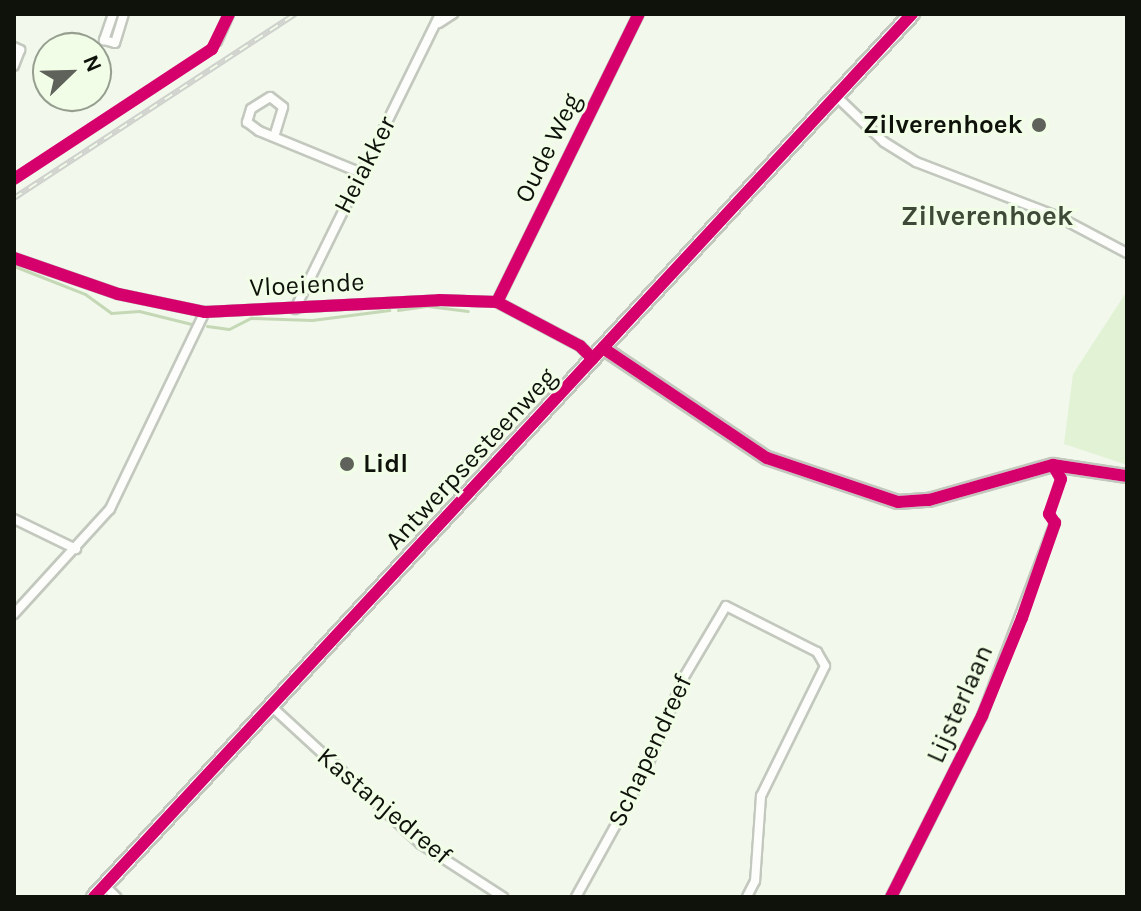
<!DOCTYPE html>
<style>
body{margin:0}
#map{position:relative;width:1141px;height:911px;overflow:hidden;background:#f2f8ec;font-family:Karla,sans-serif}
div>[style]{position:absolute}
.green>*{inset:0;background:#e2f2d5}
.stream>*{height:3px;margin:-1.5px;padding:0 1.5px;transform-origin:1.5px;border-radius:1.5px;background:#c4d8b5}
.roads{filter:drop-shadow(2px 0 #c3c8be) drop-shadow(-2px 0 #c3c8be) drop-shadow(0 2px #c3c8be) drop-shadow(0 -2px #c3c8be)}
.street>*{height:8px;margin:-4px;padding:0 4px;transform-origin:4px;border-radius:4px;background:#fdfefc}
.secondary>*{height:12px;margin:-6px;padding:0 6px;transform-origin:6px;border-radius:6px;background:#fdfefc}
.primary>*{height:14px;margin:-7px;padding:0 7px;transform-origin:7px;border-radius:7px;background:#fdfefc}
.rail>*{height:6px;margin-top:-3px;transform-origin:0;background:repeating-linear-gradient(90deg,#f1fde7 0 9px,#cfd1cd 0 18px);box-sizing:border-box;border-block:2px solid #cfd1cd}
.cycleway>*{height:12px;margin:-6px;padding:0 6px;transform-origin:6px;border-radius:6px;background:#d6006c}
.dots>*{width:22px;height:22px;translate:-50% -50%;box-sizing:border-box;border:4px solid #f1fde7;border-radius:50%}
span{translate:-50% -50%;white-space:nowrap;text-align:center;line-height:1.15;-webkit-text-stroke:6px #f1fde7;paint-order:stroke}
.poi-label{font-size:26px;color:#0e120b;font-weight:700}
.right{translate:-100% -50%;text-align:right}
.left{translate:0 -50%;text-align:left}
.street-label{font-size:26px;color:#0e120b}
.neighbourhood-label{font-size:28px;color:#3f4938;font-weight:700}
.frame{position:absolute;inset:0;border:16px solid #0e120b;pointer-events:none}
.north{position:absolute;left:32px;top:32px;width:80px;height:80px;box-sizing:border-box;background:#f1fde7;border:2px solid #969f8f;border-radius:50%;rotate:67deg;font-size:22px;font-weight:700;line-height:32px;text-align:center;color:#0e120b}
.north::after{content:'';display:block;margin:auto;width:28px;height:36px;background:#5e625a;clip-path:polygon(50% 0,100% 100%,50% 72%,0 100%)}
</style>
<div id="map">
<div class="green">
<div style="clip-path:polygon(1127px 291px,1127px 465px,1064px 444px,1073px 374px)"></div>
</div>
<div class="stream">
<div style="left:14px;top:266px;width:76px;rotate:21.5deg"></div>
<div style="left:85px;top:294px;width:32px;rotate:36deg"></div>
<div style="left:111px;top:313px;width:28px;rotate:-4deg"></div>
<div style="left:139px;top:311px;width:54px;rotate:14deg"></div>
<div style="left:398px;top:310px;width:30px;rotate:-8deg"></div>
<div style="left:428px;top:306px;width:40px;rotate:7.1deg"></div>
<div style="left:207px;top:326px;width:22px;rotate:8deg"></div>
<div style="left:229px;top:329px;width:25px;rotate:-27deg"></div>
<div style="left:251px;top:318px;width:61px;rotate:1.9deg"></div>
<div style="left:312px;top:320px;width:78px;rotate:-7.4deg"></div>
</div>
<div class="roads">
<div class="street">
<div style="left:113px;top:14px;width:28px;rotate:109deg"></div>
<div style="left:104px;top:40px;width:11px;rotate:15deg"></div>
<div style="left:115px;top:43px;width:30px;rotate:-73deg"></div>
<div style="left:439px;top:23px;width:17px;rotate:-33deg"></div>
<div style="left:217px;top:41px;width:30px;rotate:-66deg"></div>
<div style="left:14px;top:47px;width:7px;rotate:27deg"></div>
<div style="left:20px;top:50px;width:17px;rotate:111deg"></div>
<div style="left:836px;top:96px;width:66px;rotate:43.8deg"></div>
<div style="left:884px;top:142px;width:38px;rotate:32deg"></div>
<div style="left:916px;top:162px;width:151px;rotate:21deg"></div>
<div style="left:1057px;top:216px;width:79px;rotate:27.9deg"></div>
<div style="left:274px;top:137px;width:31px;rotate:-73deg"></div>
<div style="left:283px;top:107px;width:16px;rotate:-142deg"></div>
<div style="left:270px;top:97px;width:22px;rotate:148deg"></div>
<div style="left:251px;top:109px;width:14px;rotate:107deg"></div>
<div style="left:247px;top:122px;width:15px;rotate:37deg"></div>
<div style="left:259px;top:131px;width:108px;rotate:22.3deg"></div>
<div style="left:14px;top:258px;width:110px;rotate:19.1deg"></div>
<div style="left:118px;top:294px;width:89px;rotate:11.7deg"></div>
<div style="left:205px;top:312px;width:234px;rotate:-2.9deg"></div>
<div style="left:439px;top:300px;width:58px;rotate:2deg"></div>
<div style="left:497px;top:302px;width:94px;rotate:27.9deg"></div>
<div style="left:580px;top:346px;width:18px;rotate:45deg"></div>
<div style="left:497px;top:302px;width:321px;rotate:-63.8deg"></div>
<div style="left:295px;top:309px;width:329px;rotate:-63.8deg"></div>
<div style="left:14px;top:519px;width:69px;rotate:25.8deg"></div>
<div style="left:14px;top:614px;width:142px;rotate:-47.6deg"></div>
<div style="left:110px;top:509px;width:219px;rotate:-64.3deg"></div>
<div style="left:272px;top:707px;width:202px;rotate:42.6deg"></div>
<div style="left:421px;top:844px;width:98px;rotate:32.9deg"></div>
<div style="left:105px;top:886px;width:16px;rotate:45deg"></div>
<div style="left:576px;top:897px;width:143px;rotate:-61.1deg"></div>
<div style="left:645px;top:772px;width:103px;rotate:-67.7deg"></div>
<div style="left:684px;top:677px;width:82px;rotate:-59.4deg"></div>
<div style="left:726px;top:606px;width:102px;rotate:26.8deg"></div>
<div style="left:817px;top:652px;width:16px;rotate:60deg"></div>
<div style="left:825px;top:666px;width:145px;rotate:116.2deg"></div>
<div style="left:761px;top:796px;width:85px;rotate:94deg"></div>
<div style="left:755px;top:881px;width:18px;rotate:117deg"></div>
<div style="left:891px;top:897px;width:203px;rotate:-63.3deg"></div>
<div style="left:982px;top:716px;width:206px;rotate:-69.3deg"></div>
</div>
<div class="secondary">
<div style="left:603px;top:348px;width:197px;rotate:33.9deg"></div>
<div style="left:767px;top:458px;width:138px;rotate:18.6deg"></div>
<div style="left:898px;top:502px;width:31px;rotate:-4deg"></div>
<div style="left:929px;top:500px;width:129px;rotate:-15.8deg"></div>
<div style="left:1053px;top:465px;width:75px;rotate:8.5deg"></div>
</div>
<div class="primary">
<div style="left:94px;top:897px;width:1204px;rotate:-47.19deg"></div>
</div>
</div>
<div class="rail">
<div style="left:14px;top:198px;width:336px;rotate:-33.2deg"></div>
</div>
<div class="cycleway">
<div style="left:14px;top:179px;width:237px;rotate:-33.3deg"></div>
<div style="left:212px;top:49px;width:39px;rotate:-64deg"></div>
<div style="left:14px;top:258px;width:110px;rotate:19.1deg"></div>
<div style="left:118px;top:294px;width:89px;rotate:11.7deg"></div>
<div style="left:205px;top:312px;width:234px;rotate:-2.9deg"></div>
<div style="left:439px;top:300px;width:58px;rotate:2deg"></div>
<div style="left:497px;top:302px;width:94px;rotate:27.9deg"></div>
<div style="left:580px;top:346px;width:18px;rotate:45deg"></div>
<div style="left:497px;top:302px;width:321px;rotate:-63.8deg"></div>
<div style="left:603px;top:348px;width:197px;rotate:33.9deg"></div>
<div style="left:767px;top:458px;width:138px;rotate:18.6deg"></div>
<div style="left:898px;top:502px;width:31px;rotate:-4deg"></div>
<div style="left:929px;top:500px;width:129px;rotate:-15.8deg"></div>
<div style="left:1053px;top:465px;width:75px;rotate:8.5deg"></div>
<div style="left:94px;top:897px;width:1204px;rotate:-47.19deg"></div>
<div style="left:891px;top:897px;width:203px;rotate:-63.3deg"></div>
<div style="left:982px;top:716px;width:106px;rotate:-67.8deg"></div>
<div style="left:1022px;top:618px;width:101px;rotate:-70.8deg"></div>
<div style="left:1055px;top:523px;width:11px;rotate:-124deg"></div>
<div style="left:1049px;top:514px;width:37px;rotate:-71deg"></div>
<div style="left:1061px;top:479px;width:16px;rotate:-120deg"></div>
</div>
<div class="dots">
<div style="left:1039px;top:125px;background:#5e625a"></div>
<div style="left:347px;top:464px;background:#5e625a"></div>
</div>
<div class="poi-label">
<span class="right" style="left:1023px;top:125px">Zilverenhoek</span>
<span class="left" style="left:363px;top:464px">Lidl</span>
</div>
<div class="street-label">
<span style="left:548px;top:148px;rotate:-64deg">Oude Weg</span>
<span style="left:365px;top:165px;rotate:-63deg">Heiakker</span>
<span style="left:307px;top:285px;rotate:-3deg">Vloeiende</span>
<span style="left:471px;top:459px;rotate:-47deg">Antwerpsesteenweg</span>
<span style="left:960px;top:704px;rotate:-66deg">Lijsterlaan</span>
<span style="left:650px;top:751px;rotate:-65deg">Schapendreef</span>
<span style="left:384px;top:806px;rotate:40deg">Kastanjedreef</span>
</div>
<div class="neighbourhood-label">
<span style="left:987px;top:216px">Zilverenhoek</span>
</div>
<div class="frame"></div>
<div class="north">N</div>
</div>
